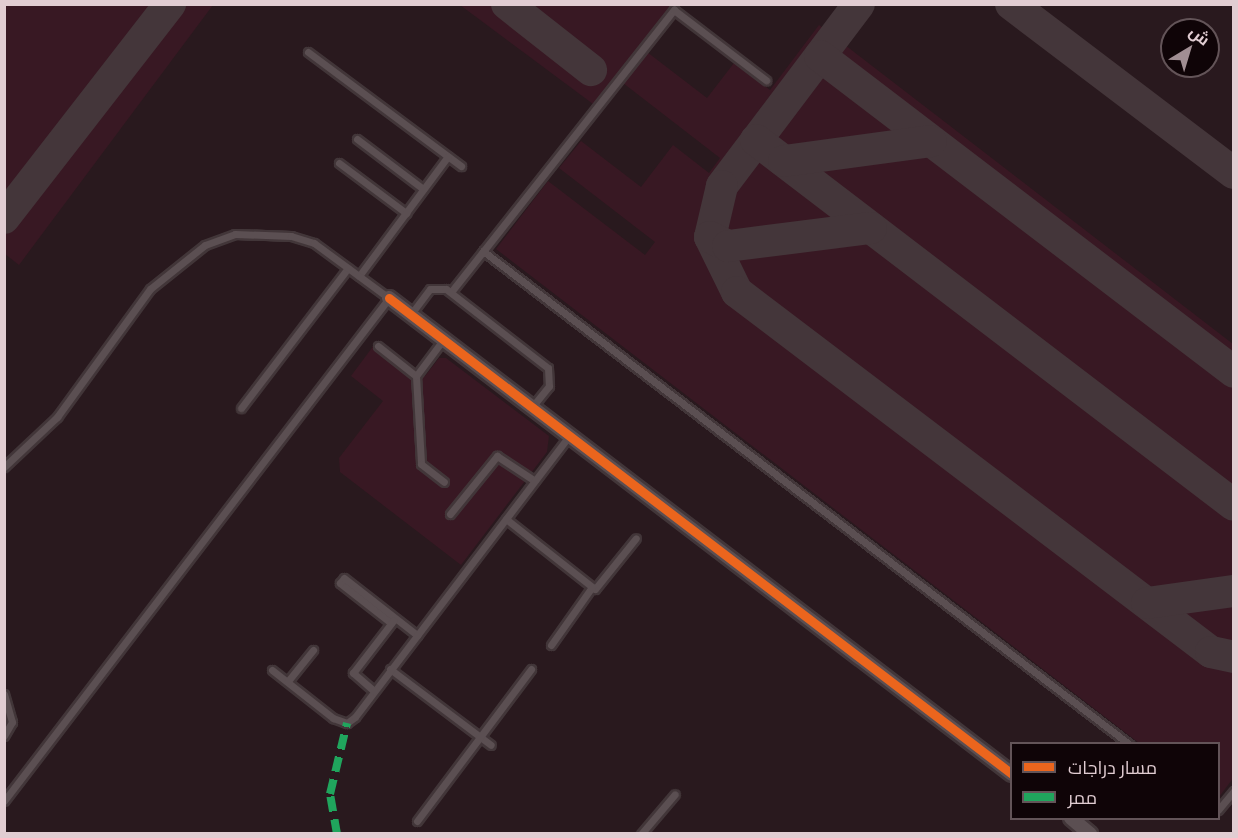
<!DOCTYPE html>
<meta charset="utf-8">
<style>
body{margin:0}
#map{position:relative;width:1238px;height:838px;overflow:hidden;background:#29191e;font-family:Merriweather,Cairo,serif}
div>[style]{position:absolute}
.built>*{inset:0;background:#381823}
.taxiway>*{height:32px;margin:-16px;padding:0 16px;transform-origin:16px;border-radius:16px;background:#44363a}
.roads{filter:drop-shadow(2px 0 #423639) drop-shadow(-2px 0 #423639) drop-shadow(0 2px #423639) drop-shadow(0 -2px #423639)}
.service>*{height:7px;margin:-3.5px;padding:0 3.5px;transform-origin:3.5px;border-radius:3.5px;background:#5b4f52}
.minor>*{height:14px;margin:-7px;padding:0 7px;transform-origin:7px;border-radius:7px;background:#5b4f52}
.quiet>*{height:8px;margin-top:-4px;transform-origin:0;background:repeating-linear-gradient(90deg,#20a55d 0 15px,transparent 0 23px)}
.cycleway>*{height:9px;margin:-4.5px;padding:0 4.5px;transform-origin:4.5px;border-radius:4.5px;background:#eb651d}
span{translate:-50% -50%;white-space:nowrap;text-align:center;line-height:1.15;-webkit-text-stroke:5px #0f0407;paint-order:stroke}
.frame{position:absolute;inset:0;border:6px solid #e1cdd2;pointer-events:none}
.legend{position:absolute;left:1010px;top:742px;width:210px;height:78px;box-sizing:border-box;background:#0f0407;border:2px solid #635458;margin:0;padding:8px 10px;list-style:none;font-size:18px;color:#e1cdd2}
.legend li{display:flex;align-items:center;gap:12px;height:30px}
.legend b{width:30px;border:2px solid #635458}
.north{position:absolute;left:1160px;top:18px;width:60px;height:60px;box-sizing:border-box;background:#0f0407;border:2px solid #635458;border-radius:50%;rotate:38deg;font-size:16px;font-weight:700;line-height:24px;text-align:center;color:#e1cdd2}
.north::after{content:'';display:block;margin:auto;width:21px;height:27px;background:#a18e93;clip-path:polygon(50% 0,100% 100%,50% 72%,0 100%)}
</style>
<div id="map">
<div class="built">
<div style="clip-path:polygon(4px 5px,213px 5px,19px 265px,5px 254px)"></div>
<div style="clip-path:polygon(460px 5px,671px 5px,593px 104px)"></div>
<div style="clip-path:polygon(819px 25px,1233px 344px,1234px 777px,1219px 797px,1218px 744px,1139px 743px,496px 249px,548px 181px,645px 255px,655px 242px,559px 168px,581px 141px,641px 187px,673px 145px,709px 173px,720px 158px,623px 83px,647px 52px,707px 98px,734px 63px,770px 90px)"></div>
<div style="clip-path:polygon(377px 341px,425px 376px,439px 358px,446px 358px,549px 436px,547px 452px,461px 565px,340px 472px,339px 458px,383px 401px,351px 376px)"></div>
</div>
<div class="taxiway">
<div style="left:507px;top:4px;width:107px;rotate:38.2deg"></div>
<div style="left:859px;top:4px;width:228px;rotate:127deg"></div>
<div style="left:722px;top:186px;width:52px;rotate:103.2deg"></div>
<div style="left:710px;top:237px;width:61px;rotate:63.9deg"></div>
<div style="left:737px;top:292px;width:595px;rotate:37.22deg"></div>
<div style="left:1211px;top:652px;width:24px;rotate:12deg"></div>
<div style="left:1011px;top:4px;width:280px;rotate:37.2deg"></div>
<div style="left:820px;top:56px;width:521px;rotate:37.35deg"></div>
<div style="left:756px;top:140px;width:601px;rotate:37.37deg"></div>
<div style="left:784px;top:161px;width:148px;rotate:-7.7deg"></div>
<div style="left:4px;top:218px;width:271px;rotate:-52.2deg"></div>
<div style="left:710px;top:237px;width:20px;rotate:27deg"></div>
<div style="left:728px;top:246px;width:144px;rotate:-7.2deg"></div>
<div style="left:1147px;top:603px;width:88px;rotate:-7.9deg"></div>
</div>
<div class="roads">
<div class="service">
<div style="left:308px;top:52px;width:191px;rotate:36.7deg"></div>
<div style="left:357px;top:139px;width:83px;rotate:37.1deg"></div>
<div style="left:339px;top:163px;width:84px;rotate:36.7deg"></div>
<div style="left:483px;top:251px;width:813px;rotate:37.35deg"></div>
<div style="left:359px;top:276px;width:149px;rotate:-53.4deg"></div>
<div style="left:451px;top:292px;width:360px;rotate:-51.7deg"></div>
<div style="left:674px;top:10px;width:116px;rotate:37.3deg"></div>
<div style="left:411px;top:314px;width:31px;rotate:-53deg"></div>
<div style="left:430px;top:289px;width:16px"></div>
<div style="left:446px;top:289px;width:129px;rotate:37.8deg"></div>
<div style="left:548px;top:368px;width:18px;rotate:87deg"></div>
<div style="left:549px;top:386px;width:27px;rotate:129deg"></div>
<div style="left:378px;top:346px;width:48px;rotate:38.3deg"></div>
<div style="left:416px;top:376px;width:88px;rotate:86.7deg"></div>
<div style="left:421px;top:464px;width:29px;rotate:38deg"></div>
<div style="left:416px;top:376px;width:45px;rotate:-53.1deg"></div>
<div style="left:241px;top:408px;width:176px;rotate:-52.6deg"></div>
<div style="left:4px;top:467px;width:73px;rotate:-43.3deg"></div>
<div style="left:57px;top:417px;width:158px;rotate:-54deg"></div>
<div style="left:150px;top:289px;width:70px;rotate:-38.7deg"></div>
<div style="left:205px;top:245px;width:32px;rotate:-20deg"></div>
<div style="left:235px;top:234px;width:56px;rotate:2deg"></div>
<div style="left:291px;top:236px;width:24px;rotate:17deg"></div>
<div style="left:314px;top:243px;width:93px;rotate:36.3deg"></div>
<div style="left:389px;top:298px;width:633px;rotate:127.43deg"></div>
<div style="left:450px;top:514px;width:75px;rotate:-51deg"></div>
<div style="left:497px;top:456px;width:45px;rotate:33.3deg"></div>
<div style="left:506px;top:519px;width:113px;rotate:38.2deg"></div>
<div style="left:595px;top:589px;width:65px;rotate:-51.2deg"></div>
<div style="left:391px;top:623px;width:65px;rotate:-141.9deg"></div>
<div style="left:340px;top:583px;width:6px;rotate:-51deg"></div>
<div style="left:344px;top:578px;width:93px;rotate:38deg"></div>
<div style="left:551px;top:645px;width:71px;rotate:-54.7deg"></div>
<div style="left:390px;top:669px;width:126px;rotate:37deg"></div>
<div style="left:272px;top:670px;width:78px;rotate:38.2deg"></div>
<div style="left:333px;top:718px;width:15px;rotate:20deg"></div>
<div style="left:347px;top:723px;width:10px;rotate:-37deg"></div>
<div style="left:355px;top:717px;width:353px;rotate:-52.7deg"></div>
<div style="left:288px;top:681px;width:40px;rotate:-51deg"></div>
<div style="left:374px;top:691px;width:28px;rotate:-139deg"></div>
<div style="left:353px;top:673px;width:66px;rotate:-52.4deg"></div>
<div style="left:4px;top:694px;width:29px;rotate:74deg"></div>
<div style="left:12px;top:722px;width:16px;rotate:120deg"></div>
<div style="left:1218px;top:810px;width:25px;rotate:-50deg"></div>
<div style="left:417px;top:821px;width:190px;rotate:-53.1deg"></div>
<div style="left:641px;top:834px;width:52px;rotate:-49.6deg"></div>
</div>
<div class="minor">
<div style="left:389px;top:298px;width:784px;rotate:37.38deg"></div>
<div style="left:1071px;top:818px;width:25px;rotate:40deg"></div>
</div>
</div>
<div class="quiet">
<div style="left:337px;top:834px;width:41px;rotate:-99.9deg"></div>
<div style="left:330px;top:794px;width:73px;rotate:-76.5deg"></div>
</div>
<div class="cycleway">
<div style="left:389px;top:298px;width:784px;rotate:37.38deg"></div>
</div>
<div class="frame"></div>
<ul class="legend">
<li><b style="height:8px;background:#eb651d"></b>مسار دراجات</li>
<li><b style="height:8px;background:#20a55d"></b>ممر</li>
</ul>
<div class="north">ش</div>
</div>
